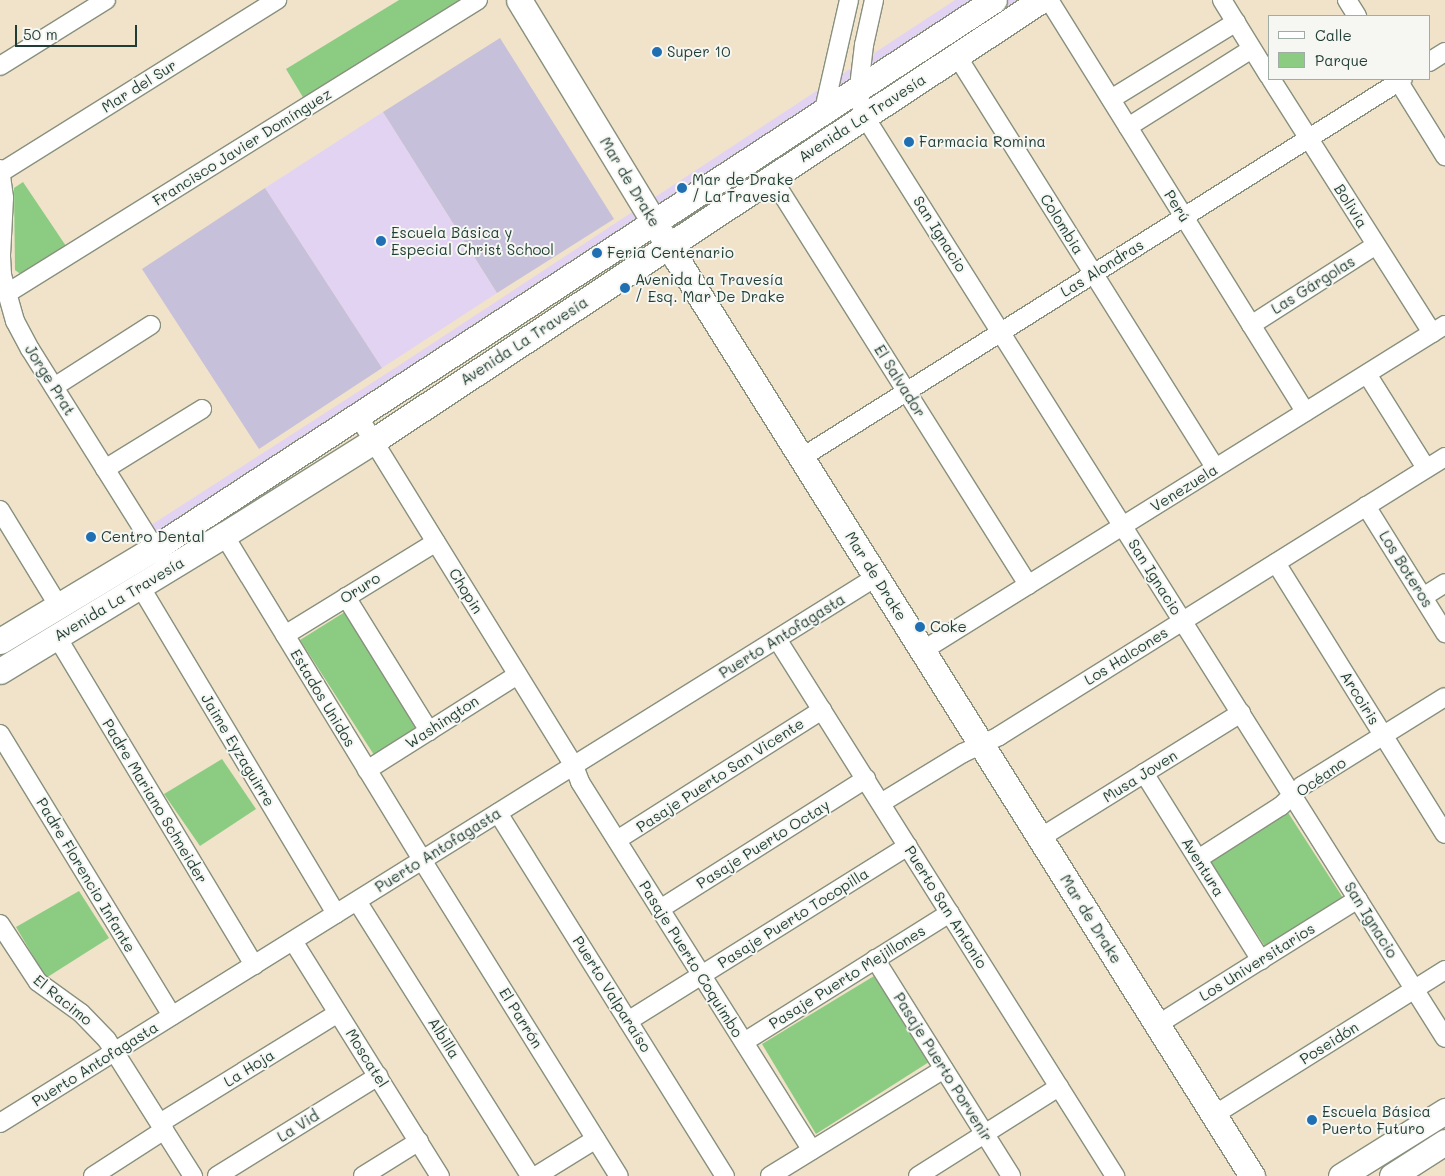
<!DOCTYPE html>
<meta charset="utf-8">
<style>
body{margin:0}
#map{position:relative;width:1445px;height:1176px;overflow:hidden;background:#f0e3c9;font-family:Mali,sans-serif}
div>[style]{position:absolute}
.built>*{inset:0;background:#e3d3f2}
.industrial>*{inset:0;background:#c6c0da}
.green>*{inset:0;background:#8ccc82}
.roads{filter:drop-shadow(1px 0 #88907e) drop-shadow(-1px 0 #88907e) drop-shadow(0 1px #88907e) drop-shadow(0 -1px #88907e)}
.street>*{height:18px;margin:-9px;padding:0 9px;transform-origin:9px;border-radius:9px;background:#fff}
.secondary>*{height:25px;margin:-12.5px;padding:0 12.5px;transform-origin:12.5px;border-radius:12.5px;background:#fff}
.dots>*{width:14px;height:14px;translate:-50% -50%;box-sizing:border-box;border:2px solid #f6f6f2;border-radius:50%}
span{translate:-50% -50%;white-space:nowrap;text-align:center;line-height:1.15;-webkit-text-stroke:4px #f6f6f2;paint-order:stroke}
.poi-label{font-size:15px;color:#1f3d34}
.left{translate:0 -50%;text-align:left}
.street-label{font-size:15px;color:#1f3d34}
.legend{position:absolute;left:1268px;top:15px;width:162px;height:65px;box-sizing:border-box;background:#f6f6f2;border:1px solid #a0aca6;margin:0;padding:6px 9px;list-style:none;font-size:15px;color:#1f3d34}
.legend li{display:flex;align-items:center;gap:10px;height:25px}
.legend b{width:25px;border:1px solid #a0aca6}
.scale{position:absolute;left:15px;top:25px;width:122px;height:22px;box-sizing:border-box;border:2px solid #1f3d34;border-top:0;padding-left:6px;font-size:15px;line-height:18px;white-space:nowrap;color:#1f3d34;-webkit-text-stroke:4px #f6f6f2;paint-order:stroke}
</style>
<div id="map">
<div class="built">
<div style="clip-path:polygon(955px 0,1019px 0,163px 551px,148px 527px,398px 366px)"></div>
<div style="clip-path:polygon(383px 112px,497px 293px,382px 368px,265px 188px)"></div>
</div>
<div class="industrial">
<div style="clip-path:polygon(500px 38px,614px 219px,497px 293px,383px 112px)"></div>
<div style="clip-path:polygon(265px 188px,382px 368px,259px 449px,142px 269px)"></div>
</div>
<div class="green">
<div style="clip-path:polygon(399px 0,466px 0,304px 99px,286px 69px)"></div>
<div style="clip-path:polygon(850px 105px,855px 113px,675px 228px,671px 219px)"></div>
<div style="clip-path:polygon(23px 182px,66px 246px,23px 276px,15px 270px,14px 188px)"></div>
<div style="clip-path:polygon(348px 610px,421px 726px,376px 758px,300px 640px)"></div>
<div style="clip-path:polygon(222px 759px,256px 809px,200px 846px,164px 794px)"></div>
<div style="clip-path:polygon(1287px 811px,1343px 898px,1266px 948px,1210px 861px)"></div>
<div style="clip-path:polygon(79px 891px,109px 938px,46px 978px,16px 927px)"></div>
<div style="clip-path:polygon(874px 976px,929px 1062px,816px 1134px,762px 1044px)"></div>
</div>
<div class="roads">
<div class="street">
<div style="left:874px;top:0;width:46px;rotate:102.5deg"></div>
<div style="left:864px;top:45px;width:42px;rotate:96.8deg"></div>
<div style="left:859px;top:87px;width:15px;rotate:86deg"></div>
<div style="left:860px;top:102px;width:16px;rotate:72deg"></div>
<div style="left:865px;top:117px;width:1088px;rotate:57.8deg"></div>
<div style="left:1049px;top:0;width:485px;rotate:58.1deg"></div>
<div style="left:1222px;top:0;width:89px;rotate:58.3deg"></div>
<div style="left:1347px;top:0;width:19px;rotate:58deg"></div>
<div style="left:957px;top:56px;width:486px;rotate:57.9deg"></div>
<div style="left:1429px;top:62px;width:19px;rotate:-32deg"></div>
<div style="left:0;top:66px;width:125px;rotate:-31.9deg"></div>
<div style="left:1271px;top:79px;width:301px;rotate:57.6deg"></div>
<div style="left:1397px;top:79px;width:91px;rotate:58.1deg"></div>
<div style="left:1111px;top:99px;width:147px;rotate:-31.6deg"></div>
<div style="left:824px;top:110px;width:113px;rotate:-77.2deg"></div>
<div style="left:1128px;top:127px;width:146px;rotate:-32.2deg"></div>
<div style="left:0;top:169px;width:29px;rotate:82deg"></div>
<div style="left:4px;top:198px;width:58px;rotate:93deg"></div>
<div style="left:1px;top:256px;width:19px;rotate:87deg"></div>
<div style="left:2px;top:275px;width:48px;rotate:74.2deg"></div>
<div style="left:15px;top:321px;width:32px;rotate:62deg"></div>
<div style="left:30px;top:349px;width:244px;rotate:57.9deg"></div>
<div style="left:0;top:173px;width:327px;rotate:-32deg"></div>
<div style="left:772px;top:178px;width:481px;rotate:57.8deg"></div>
<div style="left:6px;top:294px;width:556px;rotate:-31.92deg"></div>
<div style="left:1251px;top:325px;width:148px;rotate:-32.6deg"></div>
<div style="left:1367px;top:374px;width:111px;rotate:57.9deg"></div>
<div style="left:54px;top:387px;width:115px;rotate:-32.6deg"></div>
<div style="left:358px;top:416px;width:411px;rotate:58.3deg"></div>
<div style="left:574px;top:766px;width:17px;rotate:69deg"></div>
<div style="left:580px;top:782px;width:435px;rotate:57.8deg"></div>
<div style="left:801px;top:458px;width:711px;rotate:-32.19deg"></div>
<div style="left:105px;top:469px;width:114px;rotate:-31.7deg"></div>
<div style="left:1366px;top:506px;width:150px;rotate:58.1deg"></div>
<div style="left:0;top:510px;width:111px;rotate:58.6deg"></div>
<div style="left:224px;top:535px;width:381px;rotate:58.6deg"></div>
<div style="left:422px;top:860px;width:372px;rotate:58.1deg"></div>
<div style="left:1276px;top:563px;width:319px;rotate:58.1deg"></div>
<div style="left:140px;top:586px;width:382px;rotate:59.1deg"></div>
<div style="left:346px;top:597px;width:158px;rotate:58.2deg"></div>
<div style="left:1423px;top:597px;width:26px;rotate:-32deg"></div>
<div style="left:285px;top:635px;width:177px;rotate:-31.6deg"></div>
<div style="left:57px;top:637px;width:383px;rotate:59deg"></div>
<div style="left:777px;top:639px;width:635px;rotate:57.81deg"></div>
<div style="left:922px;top:651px;width:616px;rotate:-31.94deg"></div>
<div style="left:0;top:734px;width:330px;rotate:58.6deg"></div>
<div style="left:367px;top:770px;width:178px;rotate:-32.3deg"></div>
<div style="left:1144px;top:773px;width:221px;rotate:58deg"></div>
<div style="left:881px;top:803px;width:96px;rotate:-31.4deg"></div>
<div style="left:963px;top:753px;width:40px;rotate:-25deg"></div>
<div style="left:999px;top:736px;width:526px;rotate:-32.03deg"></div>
<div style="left:498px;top:813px;width:428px;rotate:58deg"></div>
<div style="left:1040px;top:838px;width:237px;rotate:-31.9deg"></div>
<div style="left:617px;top:840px;width:243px;rotate:-32.4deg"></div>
<div style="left:1198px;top:859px;width:98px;rotate:-32.6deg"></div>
<div style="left:1281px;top:806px;width:29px;rotate:-44deg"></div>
<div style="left:1302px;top:786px;width:168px;rotate:-31.9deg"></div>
<div style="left:357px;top:901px;width:325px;rotate:57.8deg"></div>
<div style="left:660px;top:909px;width:244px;rotate:-32.3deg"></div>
<div style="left:0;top:924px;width:69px;rotate:56.8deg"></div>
<div style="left:38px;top:982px;width:53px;rotate:35.8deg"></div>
<div style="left:81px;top:1013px;width:37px;rotate:46deg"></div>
<div style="left:107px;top:1040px;width:161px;rotate:57.7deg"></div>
<div style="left:293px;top:941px;width:277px;rotate:58deg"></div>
<div style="left:875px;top:959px;width:256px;rotate:57.9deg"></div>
<div style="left:628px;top:1021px;width:330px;rotate:-32deg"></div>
<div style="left:1157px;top:1025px;width:237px;rotate:-32.1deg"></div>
<div style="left:744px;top:1042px;width:243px;rotate:-32.1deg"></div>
<div style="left:1214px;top:1115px;width:273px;rotate:-32.1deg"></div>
<div style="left:0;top:1123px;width:1032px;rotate:-31.93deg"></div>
<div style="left:160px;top:1123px;width:209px;rotate:-31.7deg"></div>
<div style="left:93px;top:1176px;width:85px;rotate:-32.9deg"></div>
<div style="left:217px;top:1176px;width:190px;rotate:-31.8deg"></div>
<div style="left:363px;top:1176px;width:66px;rotate:-32deg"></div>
<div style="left:536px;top:1176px;width:70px;rotate:-31.7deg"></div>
<div style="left:770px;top:1176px;width:204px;rotate:-31.6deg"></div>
<div style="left:918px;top:1176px;width:167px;rotate:-32.3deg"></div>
</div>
<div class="secondary">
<div style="left:519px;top:0;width:302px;rotate:58.7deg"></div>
<div style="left:676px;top:258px;width:1084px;rotate:57.89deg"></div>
<div style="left:0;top:641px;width:181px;rotate:-31deg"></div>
<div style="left:155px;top:548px;width:1002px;rotate:-33.15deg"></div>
<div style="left:0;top:671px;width:262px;rotate:-31.3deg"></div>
<div style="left:224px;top:535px;width:176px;rotate:-32.2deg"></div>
<div style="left:373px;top:441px;width:800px;rotate:-33.43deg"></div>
<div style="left:1341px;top:1176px;width:123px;rotate:-32deg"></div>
<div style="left:1392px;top:1176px;width:63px;rotate:-32.7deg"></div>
</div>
</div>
<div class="dots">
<div style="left:657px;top:52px;background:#1f6fb2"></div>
<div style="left:909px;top:142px;background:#1f6fb2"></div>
<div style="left:682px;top:188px;background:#1f6fb2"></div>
<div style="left:381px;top:241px;background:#1f6fb2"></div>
<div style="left:597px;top:253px;background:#1f6fb2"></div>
<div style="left:625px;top:288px;background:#1f6fb2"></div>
<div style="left:91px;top:537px;background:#1f6fb2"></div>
<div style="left:920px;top:627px;background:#1f6fb2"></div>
<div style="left:1312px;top:1120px;background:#1f6fb2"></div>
</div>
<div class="poi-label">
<span class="left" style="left:667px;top:52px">Super 10</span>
<span class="left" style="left:919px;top:142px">Farmacia Romina</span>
<span class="left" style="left:692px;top:188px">Mar de Drake<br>/ La Travesia</span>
<span class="left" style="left:391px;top:241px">Escuela Básica y<br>Especial Christ School</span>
<span class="left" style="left:607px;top:253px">Feria Centenario</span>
<span class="left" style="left:635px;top:288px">Avenida La Travesía<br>/ Esq. Mar De Drake</span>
<span class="left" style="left:101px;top:537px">Centro Dental</span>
<span class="left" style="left:930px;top:627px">Coke</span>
<span class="left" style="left:1322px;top:1120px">Escuela Básica<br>Puerto Futuro</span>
</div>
<div class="street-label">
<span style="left:139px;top:86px;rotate:-32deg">Mar del Sur</span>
<span style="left:862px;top:118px;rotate:-33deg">Avenida La Travesía</span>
<span style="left:242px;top:147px;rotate:-32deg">Francisco Javier Domínguez</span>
<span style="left:630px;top:182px;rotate:59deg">Mar de Drake</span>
<span style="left:1177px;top:206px;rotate:58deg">Perú</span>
<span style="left:1351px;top:206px;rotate:58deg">Bolivia</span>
<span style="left:1062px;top:224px;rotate:58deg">Colombia</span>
<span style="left:940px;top:234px;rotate:58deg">San Ignacio</span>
<span style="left:1102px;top:268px;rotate:-32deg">Las Alondras</span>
<span style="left:1313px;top:285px;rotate:-32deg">Las Gárgolas</span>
<span style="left:524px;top:341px;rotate:-33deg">Avenida La Travesía</span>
<span style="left:50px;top:380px;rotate:58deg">Jorge Prat</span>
<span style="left:900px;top:381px;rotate:58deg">El Salvador</span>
<span style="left:1184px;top:488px;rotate:-32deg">Venezuela</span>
<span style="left:1406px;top:569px;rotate:58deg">Los Boteros</span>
<span style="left:876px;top:576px;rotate:58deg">Mar de Drake</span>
<span style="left:1155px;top:577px;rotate:58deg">San Ignacio</span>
<span style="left:360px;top:588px;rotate:-32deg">Oruro</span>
<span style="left:466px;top:591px;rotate:58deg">Chopin</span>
<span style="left:119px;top:599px;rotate:-31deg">Avenida La Travesía</span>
<span style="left:782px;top:636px;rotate:-32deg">Puerto Antofagasta</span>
<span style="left:1126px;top:656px;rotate:-32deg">Los Halcones</span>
<span style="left:323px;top:698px;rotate:59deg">Estados Unidos</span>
<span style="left:1360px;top:698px;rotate:58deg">Arcoiris</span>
<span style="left:442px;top:722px;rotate:-33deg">Washington</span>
<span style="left:238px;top:750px;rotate:59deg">Jaime Eyzaguirre</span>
<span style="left:720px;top:775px;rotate:-33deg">Pasaje Puerto San Vicente</span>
<span style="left:1140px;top:776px;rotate:-32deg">Musa Joven</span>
<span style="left:1321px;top:777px;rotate:-35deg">Océano</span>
<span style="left:155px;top:801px;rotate:59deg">Padre Mariano Schneider</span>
<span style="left:763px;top:844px;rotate:-32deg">Pasaje Puerto Octay</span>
<span style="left:438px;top:850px;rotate:-32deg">Puerto Antofagasta</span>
<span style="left:1203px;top:867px;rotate:58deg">Aventura</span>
<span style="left:86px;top:875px;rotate:59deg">Padre Florencio Infante</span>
<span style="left:946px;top:907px;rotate:58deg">Puerto San Antonio</span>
<span style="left:793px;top:918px;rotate:-32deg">Pasaje Puerto Tocopilla</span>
<span style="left:1091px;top:919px;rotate:58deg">Mar de Drake</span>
<span style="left:1371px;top:920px;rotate:58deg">San Ignacio</span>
<span style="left:691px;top:959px;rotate:58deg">Pasaje Puerto Coquimbo</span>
<span style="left:1257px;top:962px;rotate:-32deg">Los Universitarios</span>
<span style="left:847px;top:977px;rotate:-32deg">Pasaje Puerto Mejillones</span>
<span style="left:612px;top:994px;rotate:58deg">Puerto Valparaíso</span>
<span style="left:63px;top:1000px;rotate:39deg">El Racimo</span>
<span style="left:521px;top:1018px;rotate:58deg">El Parrón</span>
<span style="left:444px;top:1038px;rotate:58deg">Albilla</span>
<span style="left:1329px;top:1043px;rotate:-32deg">Poseidón</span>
<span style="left:367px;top:1058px;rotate:58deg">Moscatel</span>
<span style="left:95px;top:1064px;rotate:-32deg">Puerto Antofagasta</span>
<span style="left:943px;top:1067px;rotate:58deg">Pasaje Puerto Porvenir</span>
<span style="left:249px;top:1068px;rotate:-32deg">La Hoja</span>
<span style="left:298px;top:1126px;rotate:-32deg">La Vid</span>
</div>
<ul class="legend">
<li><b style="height:6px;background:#fff"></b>Calle</li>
<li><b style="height:14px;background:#8ccc82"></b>Parque</li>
</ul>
<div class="scale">50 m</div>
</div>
